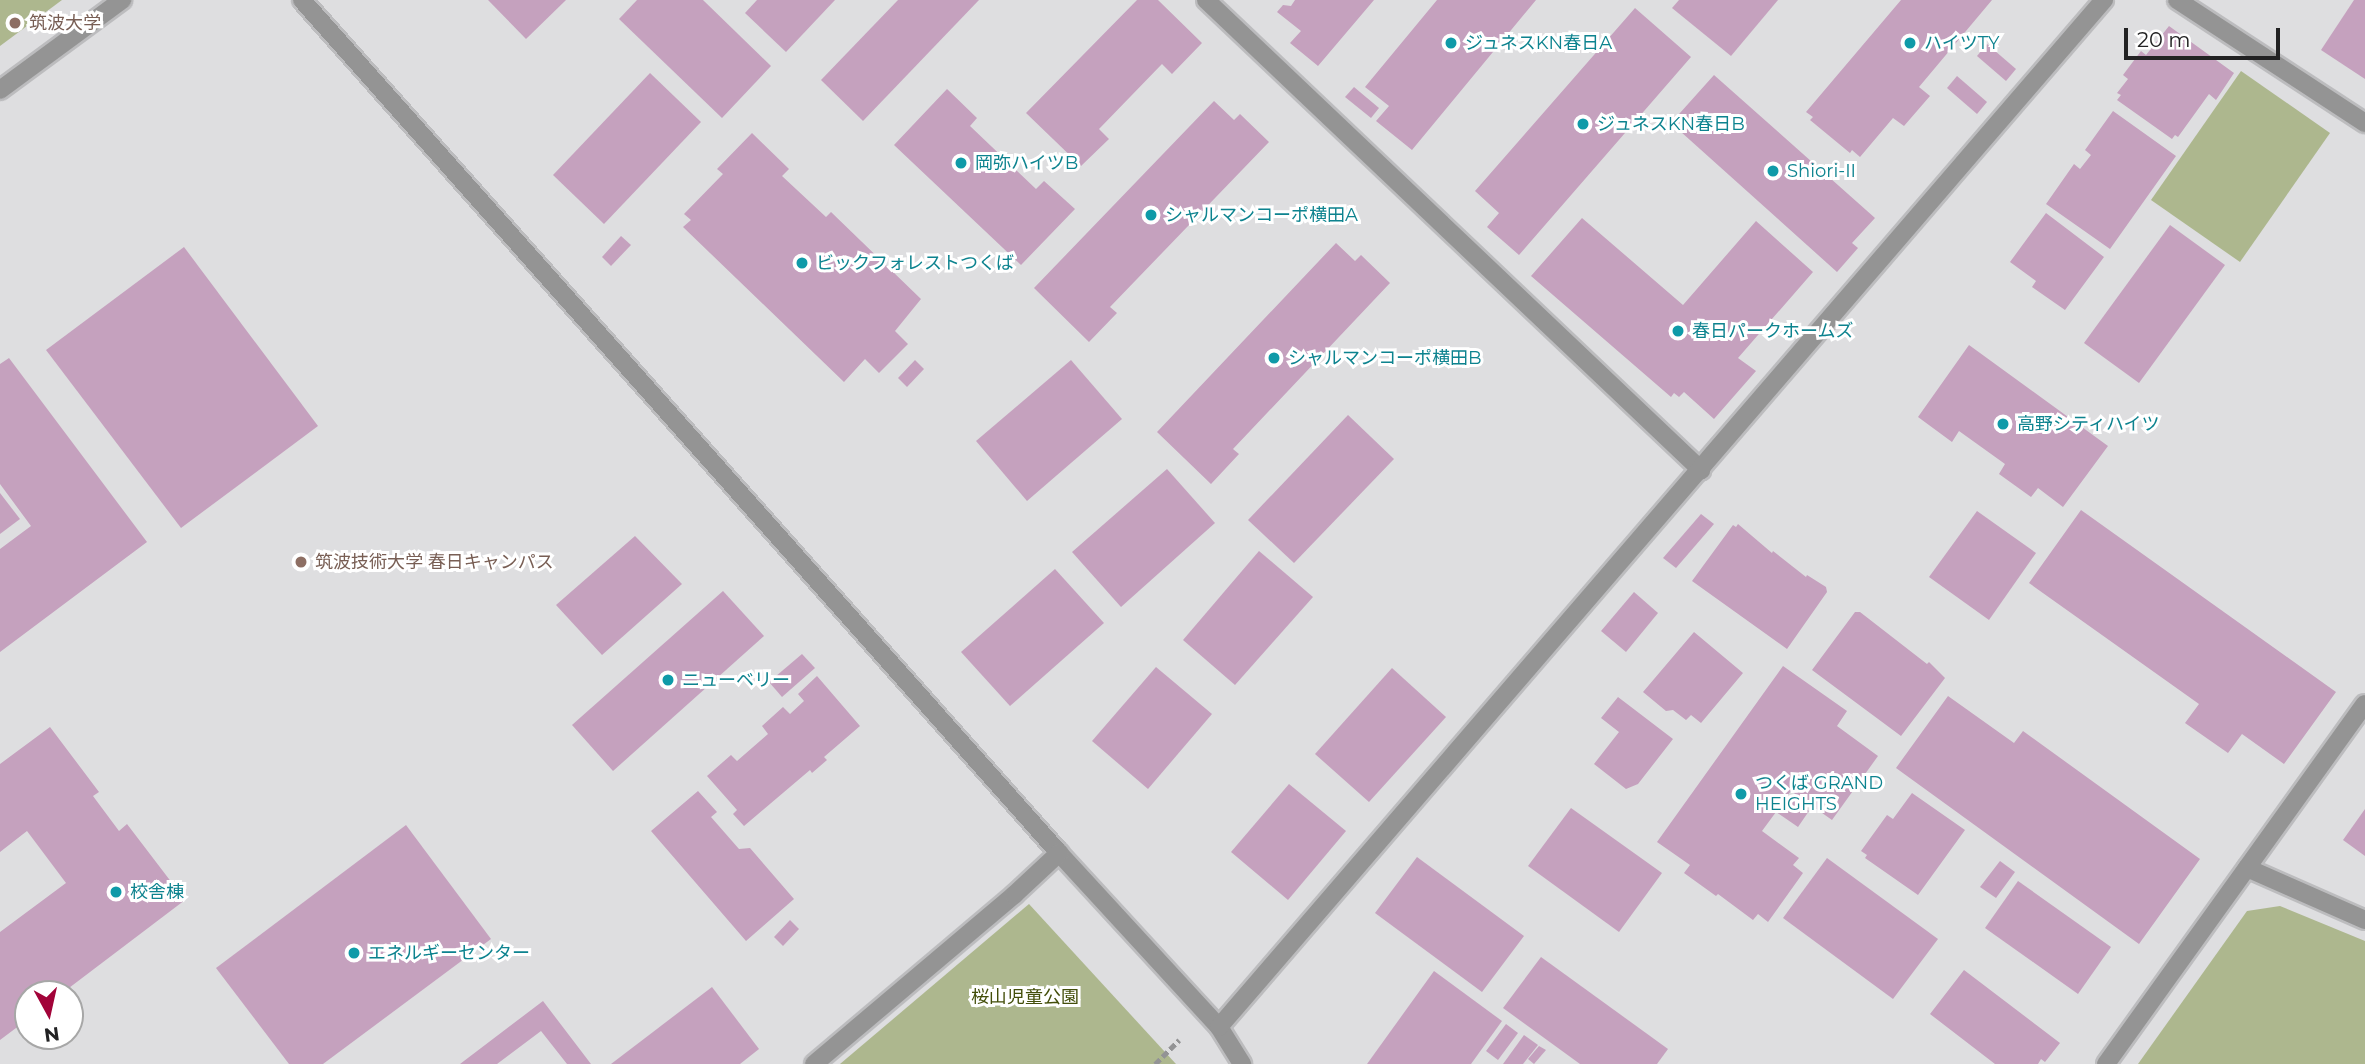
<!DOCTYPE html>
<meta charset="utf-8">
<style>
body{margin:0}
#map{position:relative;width:2365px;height:1064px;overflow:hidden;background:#dedee0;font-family:Montserrat,"Noto Sans JP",sans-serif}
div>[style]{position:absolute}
.green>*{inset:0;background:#adb78e}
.building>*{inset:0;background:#c5a1be}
.path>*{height:4.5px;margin-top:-2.25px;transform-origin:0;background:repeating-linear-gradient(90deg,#939395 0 7px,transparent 0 10.5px)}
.roads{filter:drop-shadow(2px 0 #bcbcbe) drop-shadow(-2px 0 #bcbcbe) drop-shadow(0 2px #bcbcbe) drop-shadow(0 -2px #bcbcbe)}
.minor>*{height:18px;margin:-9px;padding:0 9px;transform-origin:9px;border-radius:9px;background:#949494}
.dots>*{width:19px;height:19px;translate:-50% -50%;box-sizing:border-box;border:4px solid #fff;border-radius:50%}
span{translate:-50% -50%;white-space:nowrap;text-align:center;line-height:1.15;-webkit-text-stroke:6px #fff;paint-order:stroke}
.education-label{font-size:18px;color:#785e54}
.left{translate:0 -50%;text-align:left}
.culture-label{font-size:18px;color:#0d838f}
.park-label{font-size:18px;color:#434e0a}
.north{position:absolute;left:14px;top:980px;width:70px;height:70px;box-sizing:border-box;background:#fff;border:2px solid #a7a7a7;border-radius:50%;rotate:172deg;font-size:19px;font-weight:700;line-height:28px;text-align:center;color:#222223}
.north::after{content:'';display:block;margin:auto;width:24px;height:32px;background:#a20339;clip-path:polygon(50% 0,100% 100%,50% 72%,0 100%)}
.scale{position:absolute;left:2124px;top:28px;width:156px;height:32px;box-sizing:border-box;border:4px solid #222223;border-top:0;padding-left:9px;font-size:21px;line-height:24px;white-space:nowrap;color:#222223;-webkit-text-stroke:5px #fff;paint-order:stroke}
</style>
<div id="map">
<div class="green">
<div style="clip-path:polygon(0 0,62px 0,0 46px)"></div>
<div style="clip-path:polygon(2241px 71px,2330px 133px,2240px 262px,2151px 200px)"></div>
<div style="clip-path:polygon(1029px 904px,1176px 1064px,840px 1064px)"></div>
<div style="clip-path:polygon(2280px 906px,2365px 941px,2365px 1064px,2138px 1064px,2247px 911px)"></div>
</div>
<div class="building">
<div style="clip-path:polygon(488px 0,566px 0,526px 39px)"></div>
<div style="clip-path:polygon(637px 0,703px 0,771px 66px,722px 118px,619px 19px)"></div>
<div style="clip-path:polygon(757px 0,835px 0,786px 52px,745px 13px)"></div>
<div style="clip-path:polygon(898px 0,979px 0,863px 121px,821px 80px)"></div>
<div style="clip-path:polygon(1137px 0,1158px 0,1202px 43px,1172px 74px,1162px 64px,1099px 129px,1109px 139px,1081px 166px,1026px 113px)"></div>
<div style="clip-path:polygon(1295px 0,1374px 0,1318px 66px,1290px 43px,1301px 31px,1277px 12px,1283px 5px,1291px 6px)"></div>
<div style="clip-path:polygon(1437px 0,1536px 0,1412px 150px,1376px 121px,1389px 106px,1365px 87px)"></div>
<div style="clip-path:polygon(1679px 0,1778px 0,1731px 56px,1672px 8px)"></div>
<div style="clip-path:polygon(1901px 0,1992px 0,1919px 87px,1930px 96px,1904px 126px,1893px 118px,1860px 157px,1852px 150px,1850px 153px,1810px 120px,1813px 117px,1806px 112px)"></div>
<div style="clip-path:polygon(2354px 0,2365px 0,2365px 79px,2321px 50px)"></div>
<div style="clip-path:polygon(1635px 8px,1691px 57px,1519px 255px,1487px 227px,1499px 213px,1475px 191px)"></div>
<div style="clip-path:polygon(2169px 26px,2234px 73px,2216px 100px,2209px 94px,2178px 137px,2175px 135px,2172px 139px,2117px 100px,2121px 95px,2117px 93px,2128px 79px,2123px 75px,2141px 51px,2146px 55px)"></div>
<div style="clip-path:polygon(1987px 44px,2016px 69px,2006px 81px,1977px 56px)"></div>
<div style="clip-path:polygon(650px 73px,701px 122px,604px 224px,553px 175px)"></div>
<div style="clip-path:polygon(1714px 75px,1875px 218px,1852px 243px,1858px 248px,1837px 272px,1671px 123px)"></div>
<div style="clip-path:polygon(1957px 76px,1987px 102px,1977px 114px,1947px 88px)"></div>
<div style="clip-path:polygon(1354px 87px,1379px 108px,1371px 118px,1345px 97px)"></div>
<div style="clip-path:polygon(947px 89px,977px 118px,970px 126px,1036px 189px,1044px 181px,1075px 209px,1021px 265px,894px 145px)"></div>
<div style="clip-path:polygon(1214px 101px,1234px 120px,1240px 114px,1269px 142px,1110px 307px,1117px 313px,1089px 342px,1034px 288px)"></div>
<div style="clip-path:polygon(2113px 111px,2176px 156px,2110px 249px,2046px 204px,2074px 164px,2080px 169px,2091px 155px,2085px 150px)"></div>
<div style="clip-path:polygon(752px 133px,789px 169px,782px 176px,826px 217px,831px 212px,921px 299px,895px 331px,908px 344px,879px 373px,865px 359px,844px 382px,683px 227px,691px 220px,684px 214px,723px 174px,717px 169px)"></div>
<div style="clip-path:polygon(2046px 213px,2104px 257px,2065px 310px,2032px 287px,2036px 281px,2010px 262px)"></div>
<div style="clip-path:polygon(1582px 218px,1683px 305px,1756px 221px,1813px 272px,1738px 358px,1756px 371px,1714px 419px,1684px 392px,1679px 397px,1674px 393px,1671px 397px,1531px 276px)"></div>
<div style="clip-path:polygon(2170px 225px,2225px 265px,2139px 383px,2084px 343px)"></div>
<div style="clip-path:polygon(621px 236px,631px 245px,611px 266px,602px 257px)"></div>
<div style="clip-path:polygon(1336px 243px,1355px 261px,1361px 255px,1390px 283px,1233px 449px,1239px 454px,1211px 484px,1157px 432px)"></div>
<div style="clip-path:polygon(184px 247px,318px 426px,181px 528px,46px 350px)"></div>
<div style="clip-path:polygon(1969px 345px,2108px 446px,2063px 507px,2038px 488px,2031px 497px,1999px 474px,2005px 464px,1959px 431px,1952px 442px,1918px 417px)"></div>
<div style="clip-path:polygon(9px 358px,147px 542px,0 652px,0 549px,31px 526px,0 484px,0 364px)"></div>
<div style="clip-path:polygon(915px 360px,924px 369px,907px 387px,898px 378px)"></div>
<div style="clip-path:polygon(1071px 360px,1122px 419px,1027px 501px,976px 441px)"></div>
<div style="clip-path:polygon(1348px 415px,1394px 459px,1294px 563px,1248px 520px)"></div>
<div style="clip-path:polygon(1167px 469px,1215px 523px,1121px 607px,1072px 552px)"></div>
<div style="clip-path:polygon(0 493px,20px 519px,0 534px)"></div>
<div style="clip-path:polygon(2081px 510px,2336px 692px,2284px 764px,2242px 734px,2228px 753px,2185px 723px,2199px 704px,2029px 583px)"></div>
<div style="clip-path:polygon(1977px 511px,2036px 553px,1989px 620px,1929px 577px)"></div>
<div style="clip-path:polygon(1701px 514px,1714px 524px,1676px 568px,1663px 558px)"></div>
<div style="clip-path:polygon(1738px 524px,1772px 553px,1773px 551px,1806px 577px,1807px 575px,1826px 587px,1827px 592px,1787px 649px,1692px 581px,1733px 525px,1736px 527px)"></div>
<div style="clip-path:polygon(635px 536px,682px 584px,602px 655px,556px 605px)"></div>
<div style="clip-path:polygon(1259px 551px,1313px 597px,1235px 685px,1183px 640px)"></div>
<div style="clip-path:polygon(1055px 569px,1104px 623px,1010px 706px,961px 652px)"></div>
<div style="clip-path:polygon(723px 591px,764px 636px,613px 771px,572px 725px)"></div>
<div style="clip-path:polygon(1634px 592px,1658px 613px,1626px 652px,1601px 631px)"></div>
<div style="clip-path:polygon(1855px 612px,1860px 612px,1927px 664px,1929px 662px,1945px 678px,1901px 736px,1812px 670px)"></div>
<div style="clip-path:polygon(1694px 632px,1743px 673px,1701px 723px,1691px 715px,1686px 720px,1673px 710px,1666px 711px,1643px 692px)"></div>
<div style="clip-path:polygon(802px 654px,815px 668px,782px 697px,769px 682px)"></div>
<div style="clip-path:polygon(1783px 666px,1847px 711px,1837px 726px,1878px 756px,1832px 820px,1791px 791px,1787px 796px,1809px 811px,1798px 827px,1776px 812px,1762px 831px,1799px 858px,1793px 865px,1803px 873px,1768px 922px,1758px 914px,1753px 920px,1718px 894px,1716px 896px,1684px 873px,1690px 865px,1657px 842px)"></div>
<div style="clip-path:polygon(1156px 667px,1212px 714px,1148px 789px,1092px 741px)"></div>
<div style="clip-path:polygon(1392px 668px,1446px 717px,1369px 802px,1315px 754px)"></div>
<div style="clip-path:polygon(817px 676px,860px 726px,824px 757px,827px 760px,812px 773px,810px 770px,744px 826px,733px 814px,737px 810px,707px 776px,731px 755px,737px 761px,768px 734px,762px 726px,783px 707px,790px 714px,804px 701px,798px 694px)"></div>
<div style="clip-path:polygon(1948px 696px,2014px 743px,2023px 731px,2200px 859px,2139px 944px,1896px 768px)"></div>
<div style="clip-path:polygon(1618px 697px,1673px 739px,1638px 784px,1626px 789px,1594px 764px,1619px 732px,1601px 718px)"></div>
<div style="clip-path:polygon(50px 727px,99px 792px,93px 796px,119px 831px,127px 824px,185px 900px,61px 994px,28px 994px,28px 1019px,0 1040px,0 932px,66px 883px,27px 831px,0 852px,0 764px)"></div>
<div style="clip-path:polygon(1289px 784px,1346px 831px,1288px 900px,1231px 852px)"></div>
<div style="clip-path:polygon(698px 791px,717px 812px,711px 817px,739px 849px,750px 848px,794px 899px,746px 941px,651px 831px)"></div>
<div style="clip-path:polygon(1912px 793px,1965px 830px,1918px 895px,1865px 858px,1867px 855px,1861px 851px,1887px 815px,1893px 819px)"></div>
<div style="clip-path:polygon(1571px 808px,1662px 873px,1619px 932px,1528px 866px)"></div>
<div style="clip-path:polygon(2365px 809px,2365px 856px,2343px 840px)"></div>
<div style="clip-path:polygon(406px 825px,491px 939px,323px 1064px,289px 1064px,216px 968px)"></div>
<div style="clip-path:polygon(1417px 857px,1524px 936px,1482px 992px,1375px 913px)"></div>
<div style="clip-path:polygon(1827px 858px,1938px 939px,1893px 999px,1783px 918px)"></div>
<div style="clip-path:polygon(2000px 861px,2015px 872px,1996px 898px,1980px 887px)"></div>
<div style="clip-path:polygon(2018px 881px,2111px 947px,2078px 994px,1985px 928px)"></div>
<div style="clip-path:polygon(790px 920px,799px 929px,783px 946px,774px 937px)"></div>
<div style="clip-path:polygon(1541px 957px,1668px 1049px,1657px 1064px,1580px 1064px,1503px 1008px)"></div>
<div style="clip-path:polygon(1964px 970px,2060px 1043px,2045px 1062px,2041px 1059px,2038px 1064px,1995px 1064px,1930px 1014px)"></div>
<div style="clip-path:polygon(1434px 971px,1502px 1021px,1471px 1064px,1367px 1064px)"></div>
<div style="clip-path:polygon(712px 987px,759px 1049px,740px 1064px,611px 1064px)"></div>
<div style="clip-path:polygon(543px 1001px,591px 1064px,567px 1064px,541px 1031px,497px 1064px,460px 1064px)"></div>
<div style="clip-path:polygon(1506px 1024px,1518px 1033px,1498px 1060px,1486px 1051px)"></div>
<div style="clip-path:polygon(1524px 1035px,1538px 1045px,1523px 1064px,1503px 1064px)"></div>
<div style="clip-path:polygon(1539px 1046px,1546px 1050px,1534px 1064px,1528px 1059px)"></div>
</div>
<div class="path">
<div style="left:1155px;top:1064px;width:34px;rotate:-45deg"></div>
</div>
<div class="roads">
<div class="minor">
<div style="left:302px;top:0;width:1140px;rotate:48.41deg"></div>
<div style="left:1059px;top:853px;width:236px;rotate:47.4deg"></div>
<div style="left:1219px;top:1027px;width:44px;rotate:58.1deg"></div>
<div style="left:1206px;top:0;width:683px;rotate:43.52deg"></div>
<div style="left:2177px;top:0;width:225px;rotate:33.2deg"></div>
<div style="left:0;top:90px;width:152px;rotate:-36.4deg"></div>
<div style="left:2247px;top:868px;width:129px;rotate:23.8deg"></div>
<div style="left:1219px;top:1027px;width:1356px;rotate:-49.25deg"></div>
<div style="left:814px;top:1064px;width:262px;rotate:-40.2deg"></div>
<div style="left:1014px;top:895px;width:62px;rotate:-43deg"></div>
<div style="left:2106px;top:1064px;width:443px;rotate:-54.3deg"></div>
</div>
</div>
<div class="dots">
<div style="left:15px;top:23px;background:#8d6e63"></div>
<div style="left:1451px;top:43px;background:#0f9aa8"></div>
<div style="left:1910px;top:43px;background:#0f9aa8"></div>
<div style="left:1583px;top:124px;background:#0f9aa8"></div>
<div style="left:961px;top:163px;background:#0f9aa8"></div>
<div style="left:1773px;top:171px;background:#0f9aa8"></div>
<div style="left:1151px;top:215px;background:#0f9aa8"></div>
<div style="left:802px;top:263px;background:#0f9aa8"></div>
<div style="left:1678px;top:331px;background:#0f9aa8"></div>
<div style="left:1274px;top:358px;background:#0f9aa8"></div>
<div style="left:2003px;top:424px;background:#0f9aa8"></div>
<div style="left:301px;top:562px;background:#8d6e63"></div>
<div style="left:668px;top:680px;background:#0f9aa8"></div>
<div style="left:1741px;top:794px;background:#0f9aa8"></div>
<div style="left:116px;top:892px;background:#0f9aa8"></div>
<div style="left:354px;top:953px;background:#0f9aa8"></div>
</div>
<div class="education-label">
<span class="left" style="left:29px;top:23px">筑波大学</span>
<span class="left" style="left:315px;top:562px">筑波技術大学 春日キャンパス</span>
</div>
<div class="culture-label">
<span class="left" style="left:1465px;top:43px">ジュネスKN春日A</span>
<span class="left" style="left:1924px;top:43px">ハイツTY</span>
<span class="left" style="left:1597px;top:124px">ジュネスKN春日B</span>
<span class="left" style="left:975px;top:163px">岡弥ハイツB</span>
<span class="left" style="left:1787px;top:171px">Shiori-II</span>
<span class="left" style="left:1165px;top:215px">シャルマンコーポ横田A</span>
<span class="left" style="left:816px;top:263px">ビックフォレストつくば</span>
<span class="left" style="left:1692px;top:331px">春日パークホームズ</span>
<span class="left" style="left:1288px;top:358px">シャルマンコーポ横田B</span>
<span class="left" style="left:2017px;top:424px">高野シティハイツ</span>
<span class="left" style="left:682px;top:680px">ニューベリー</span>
<span class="left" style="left:1755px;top:794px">つくば GRAND<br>HEIGHTS</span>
<span class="left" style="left:130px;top:892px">校舎棟</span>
<span class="left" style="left:368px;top:953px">エネルギーセンター</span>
</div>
<div class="park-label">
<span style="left:1025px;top:997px">桜山児童公園</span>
</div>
<div class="north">N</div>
<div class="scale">20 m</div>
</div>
